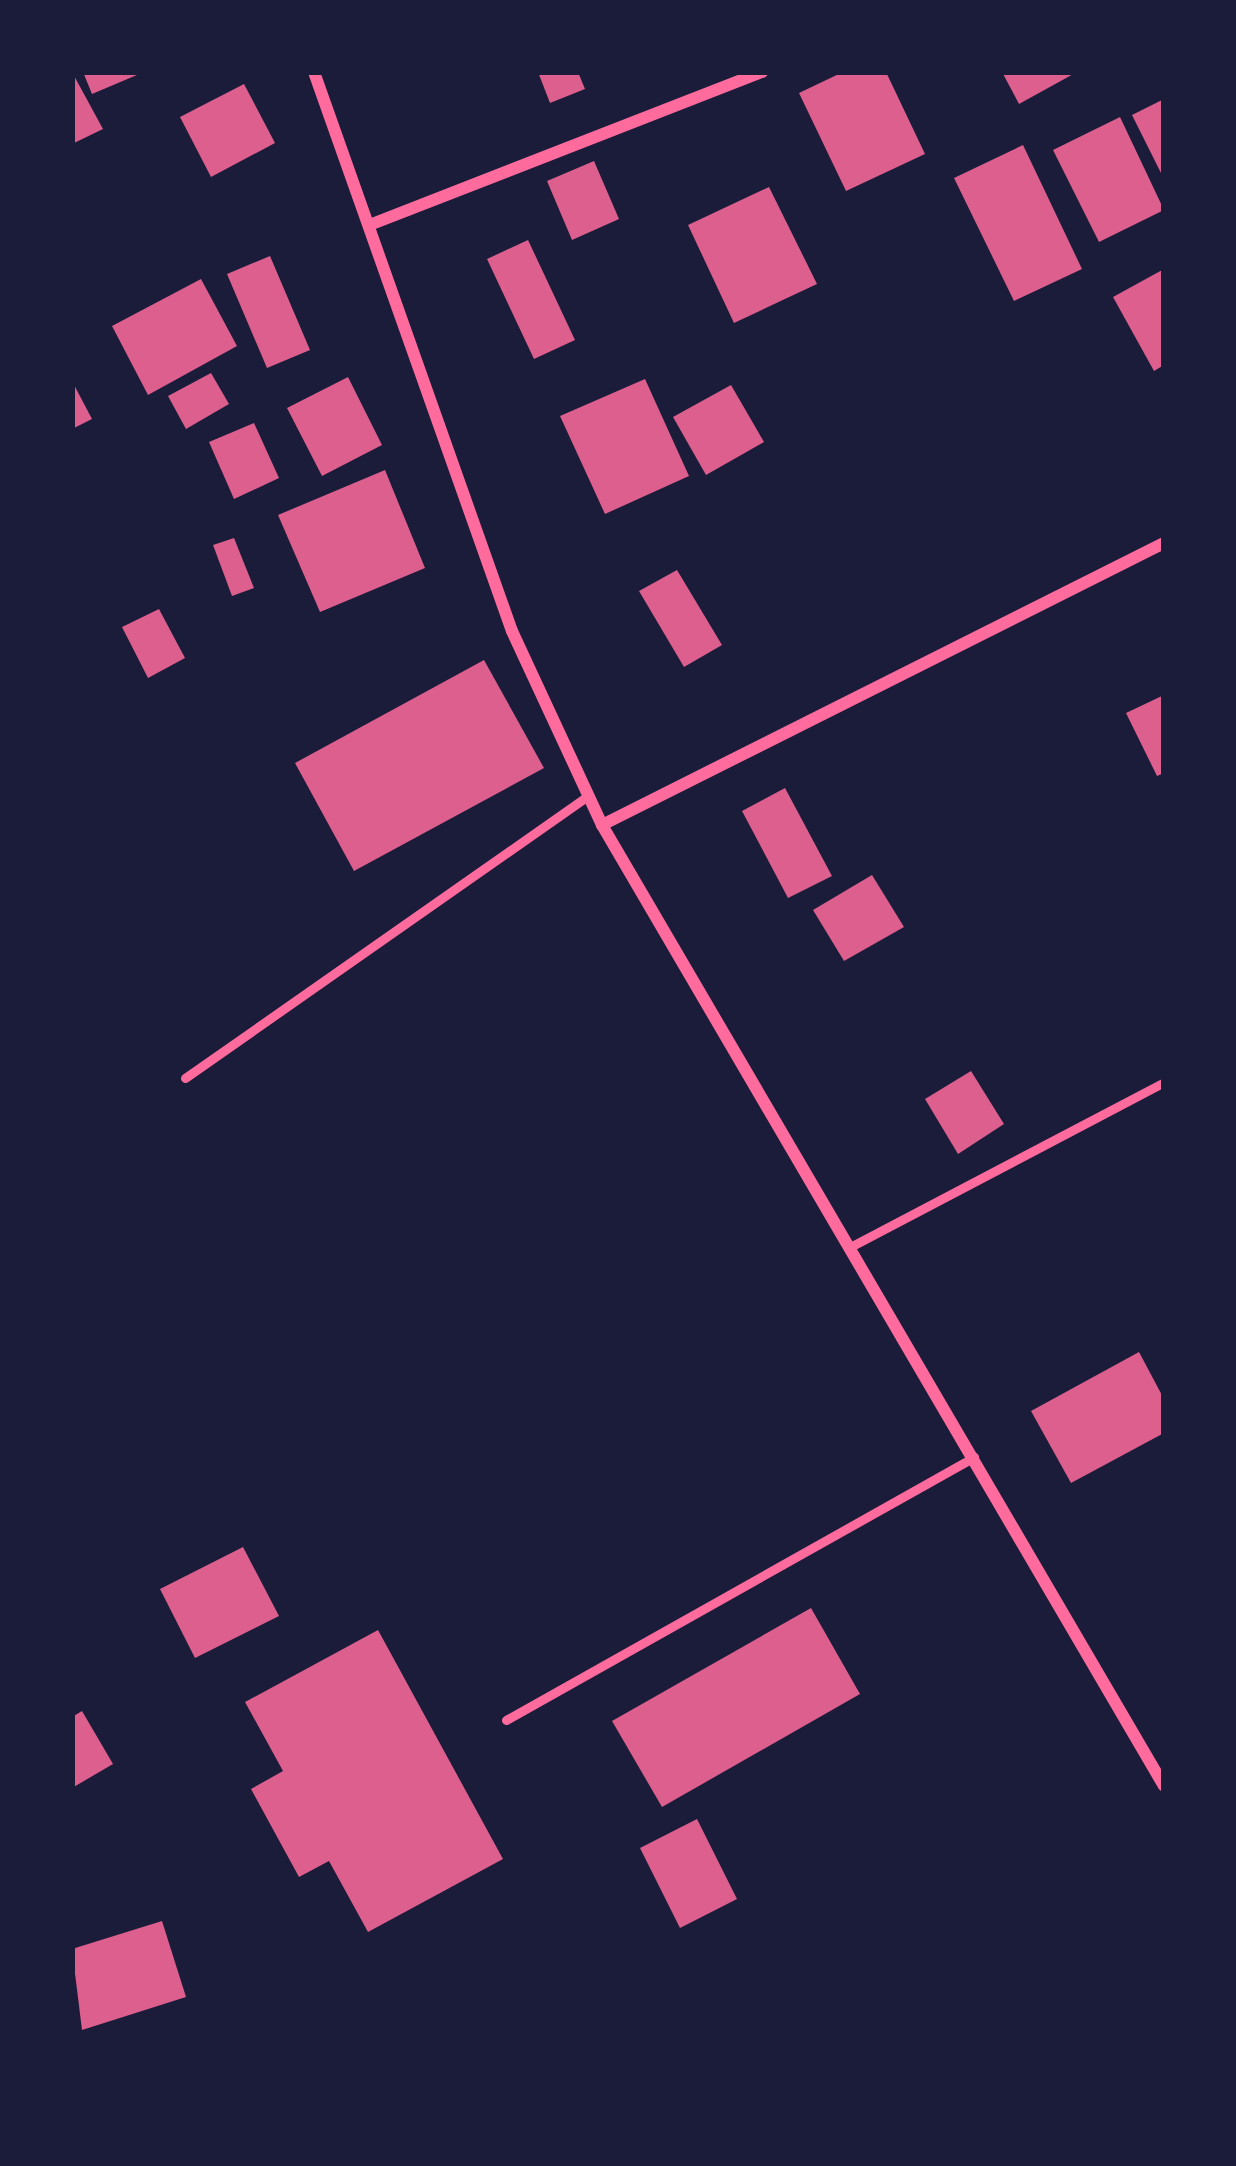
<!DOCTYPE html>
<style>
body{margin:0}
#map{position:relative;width:1236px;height:2166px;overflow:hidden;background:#1b1b3a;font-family:Arial,sans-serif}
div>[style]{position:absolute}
.building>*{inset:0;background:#dd5f8e}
.service>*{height:9px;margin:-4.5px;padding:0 4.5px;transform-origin:4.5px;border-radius:4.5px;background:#ff6b9d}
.minor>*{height:12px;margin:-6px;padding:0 6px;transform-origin:6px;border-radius:6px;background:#ff6b9d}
span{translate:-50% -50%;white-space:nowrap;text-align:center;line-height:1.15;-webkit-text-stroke:9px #1b1b3a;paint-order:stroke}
.frame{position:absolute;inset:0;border:75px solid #1b1b3a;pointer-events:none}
</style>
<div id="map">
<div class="building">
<div style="clip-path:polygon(72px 72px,103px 129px,72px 144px)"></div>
<div style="clip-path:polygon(83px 72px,144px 72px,92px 94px)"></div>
<div style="clip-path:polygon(538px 72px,578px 72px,585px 89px,550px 103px)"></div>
<div style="clip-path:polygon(843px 72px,886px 72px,925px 154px,846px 191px,799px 93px)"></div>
<div style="clip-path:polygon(1002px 72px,1077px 72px,1019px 104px)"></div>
<div style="clip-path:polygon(244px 84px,275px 143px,211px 177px,180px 117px)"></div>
<div style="clip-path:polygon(1164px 99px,1164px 179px,1132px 115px)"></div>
<div style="clip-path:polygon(1120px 117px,1164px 210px,1099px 242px,1053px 150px)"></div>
<div style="clip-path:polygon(1023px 145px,1082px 269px,1014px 301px,954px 178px)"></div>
<div style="clip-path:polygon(594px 161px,619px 219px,572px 240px,547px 181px)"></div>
<div style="clip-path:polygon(769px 187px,817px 284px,734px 323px,688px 225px)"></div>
<div style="clip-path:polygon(528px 240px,575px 340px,534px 359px,487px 259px)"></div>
<div style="clip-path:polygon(270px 256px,310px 350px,267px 368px,227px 274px)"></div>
<div style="clip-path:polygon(1164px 269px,1164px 365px,1154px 371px,1113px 297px)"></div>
<div style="clip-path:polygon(201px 279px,237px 346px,148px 395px,112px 326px)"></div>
<div style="clip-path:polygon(211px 373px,229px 404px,186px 429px,168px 396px)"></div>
<div style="clip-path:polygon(348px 377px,382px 445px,322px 476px,287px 408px)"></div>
<div style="clip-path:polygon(645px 379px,689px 476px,605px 514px,560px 416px)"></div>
<div style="clip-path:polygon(72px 381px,92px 419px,72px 429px)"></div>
<div style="clip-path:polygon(731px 385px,764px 442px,706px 475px,673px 417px)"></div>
<div style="clip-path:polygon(254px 423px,279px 478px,234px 499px,209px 442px)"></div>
<div style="clip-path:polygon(385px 470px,425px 568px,320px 612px,278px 515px)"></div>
<div style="clip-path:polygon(234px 538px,254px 588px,232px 596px,213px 545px)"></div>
<div style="clip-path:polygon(677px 570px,722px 645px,684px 667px,639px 591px)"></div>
<div style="clip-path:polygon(159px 609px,185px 658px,148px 678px,122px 627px)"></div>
<div style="clip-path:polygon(484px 660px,544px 768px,354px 871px,295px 763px)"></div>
<div style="clip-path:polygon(1164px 695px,1164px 773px,1157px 776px,1126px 713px)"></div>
<div style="clip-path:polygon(785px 788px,832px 876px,788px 898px,742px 811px)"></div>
<div style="clip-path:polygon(872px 875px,904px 927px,844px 961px,813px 910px)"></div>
<div style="clip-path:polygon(971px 1071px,1004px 1124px,958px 1154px,925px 1099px)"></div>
<div style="clip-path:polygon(1139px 1352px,1164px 1399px,1164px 1433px,1071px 1483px,1031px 1411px)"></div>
<div style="clip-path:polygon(243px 1547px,279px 1616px,195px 1658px,160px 1589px)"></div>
<div style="clip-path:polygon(811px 1608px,860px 1694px,662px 1807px,612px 1721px)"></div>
<div style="clip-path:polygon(378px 1630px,503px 1859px,368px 1932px,329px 1861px,299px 1877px,251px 1789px,283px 1771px,245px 1702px)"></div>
<div style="clip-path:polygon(82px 1711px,113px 1764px,72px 1788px,72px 1717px)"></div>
<div style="clip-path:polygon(697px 1819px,737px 1899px,680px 1928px,640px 1848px)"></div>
<div style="clip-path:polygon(162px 1921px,186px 1997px,82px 2030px,72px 1949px)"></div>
</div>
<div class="service">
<div style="left:185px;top:1078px;width:492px;rotate:-35deg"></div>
<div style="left:852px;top:1246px;width:352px;rotate:-27.7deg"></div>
<div style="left:506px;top:1720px;width:537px;rotate:-29.33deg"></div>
</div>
<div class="minor">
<div style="left:314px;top:72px;width:593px;rotate:70.5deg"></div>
<div style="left:512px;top:631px;width:214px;rotate:65.1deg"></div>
<div style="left:602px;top:825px;width:1113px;rotate:59.68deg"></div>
<div style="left:372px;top:224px;width:419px;rotate:-21.3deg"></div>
<div style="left:602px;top:825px;width:629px;rotate:-26.65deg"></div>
</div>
<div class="frame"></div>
</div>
